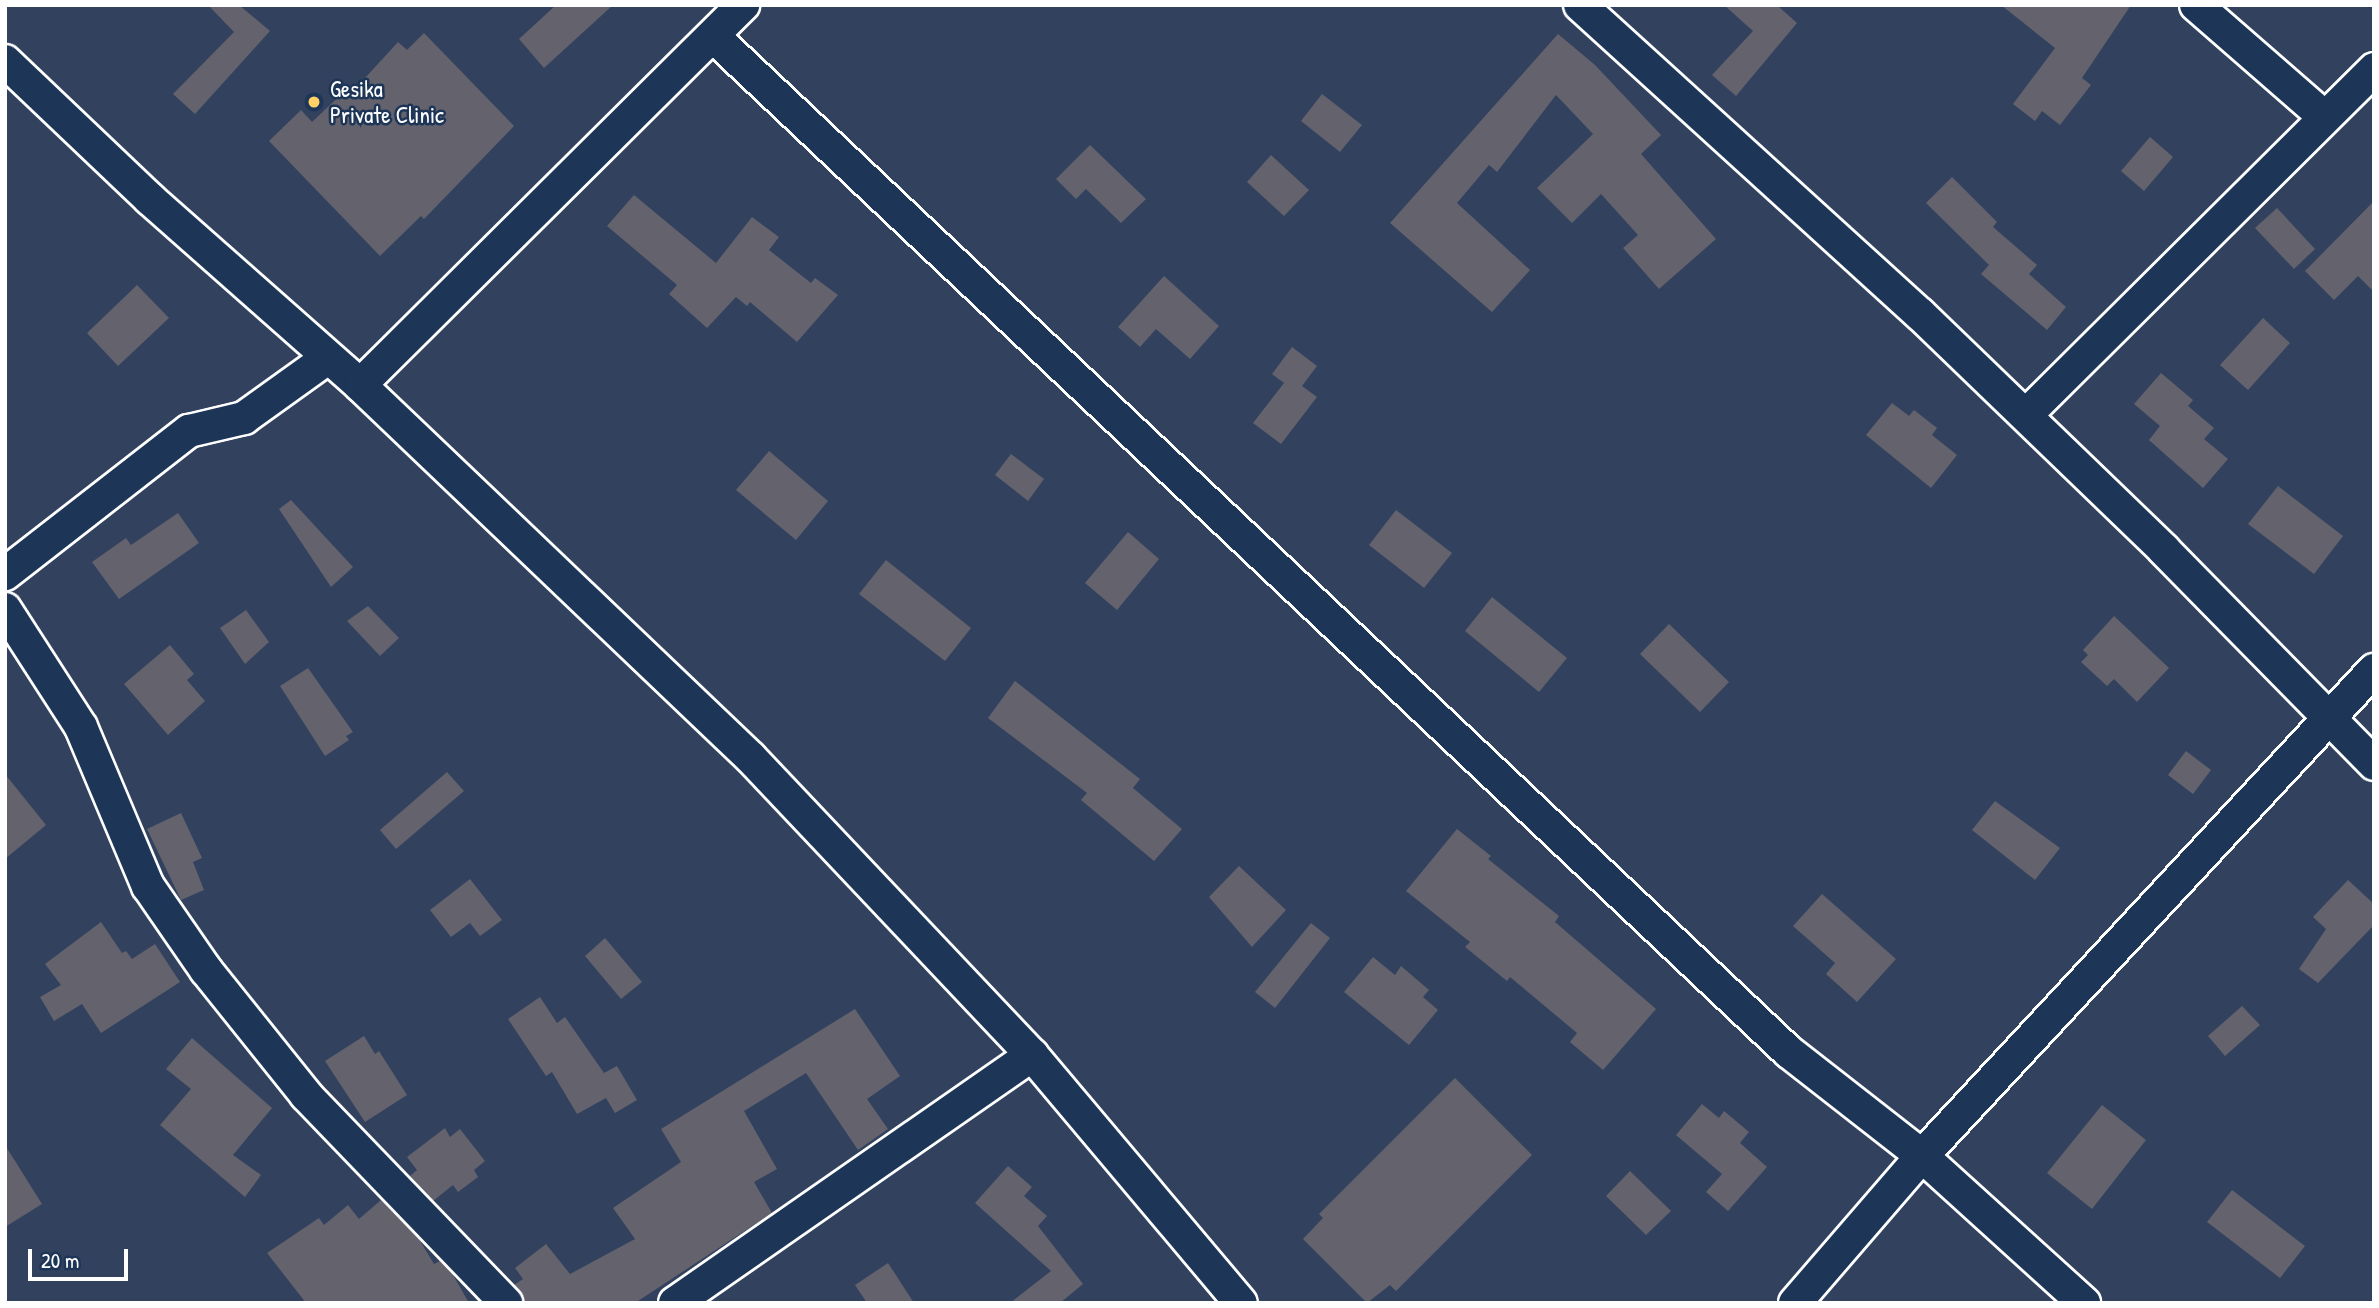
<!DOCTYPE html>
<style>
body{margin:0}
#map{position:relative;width:2379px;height:1308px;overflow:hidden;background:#32425e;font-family:"Patrick Hand",sans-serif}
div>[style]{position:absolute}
.building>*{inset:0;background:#63626d}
.roads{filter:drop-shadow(2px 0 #fff) drop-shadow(-2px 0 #fff) drop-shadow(0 2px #fff) drop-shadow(0 -2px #fff)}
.street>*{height:32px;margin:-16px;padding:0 16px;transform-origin:16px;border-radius:16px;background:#1d3557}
.dots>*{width:19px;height:19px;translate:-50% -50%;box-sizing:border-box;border:4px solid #1d3557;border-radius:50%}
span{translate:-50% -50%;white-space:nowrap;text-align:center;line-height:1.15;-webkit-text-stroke:5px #1d3557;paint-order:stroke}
.poi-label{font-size:23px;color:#fff}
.left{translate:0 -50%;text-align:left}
.frame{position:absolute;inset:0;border:7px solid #fff;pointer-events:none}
.scale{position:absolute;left:28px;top:1249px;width:100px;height:32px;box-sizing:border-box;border:4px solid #fff;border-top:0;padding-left:9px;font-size:21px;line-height:24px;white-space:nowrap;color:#fff;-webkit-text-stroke:5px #1d3557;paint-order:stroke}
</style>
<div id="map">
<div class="building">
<div style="clip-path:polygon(208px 5px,239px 5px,270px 31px,195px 114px,173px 94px,234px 32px)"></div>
<div style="clip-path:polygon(556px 5px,613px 5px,544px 68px,519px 39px)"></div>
<div style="clip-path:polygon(1724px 5px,1777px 5px,1797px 23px,1736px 96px,1712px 75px,1753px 31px)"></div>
<div style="clip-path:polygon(2001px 5px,2131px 5px,2082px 78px,2091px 85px,2060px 125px,2042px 111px,2035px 121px,2013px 104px,2055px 48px)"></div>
<div style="clip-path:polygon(424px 33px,514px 126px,424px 219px,421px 216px,380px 256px,269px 141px,301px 110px,312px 122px,351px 85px,355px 89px,398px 42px,407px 50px)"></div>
<div style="clip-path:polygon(1558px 34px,1595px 65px,1661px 135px,1641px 154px,1716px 239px,1659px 289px,1623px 248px,1638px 235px,1601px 194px,1572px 223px,1537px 188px,1593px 134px,1556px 95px,1497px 172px,1489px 165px,1457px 203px,1530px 270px,1492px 312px,1390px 223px)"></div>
<div style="clip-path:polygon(1322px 94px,1362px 125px,1340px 152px,1301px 121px)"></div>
<div style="clip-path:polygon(2150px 137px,2173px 157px,2144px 191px,2121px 171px)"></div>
<div style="clip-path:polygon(1090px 145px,1146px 199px,1121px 223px,1086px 189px,1076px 199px,1056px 179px)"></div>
<div style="clip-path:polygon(1271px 155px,1309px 190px,1284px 216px,1247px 182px)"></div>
<div style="clip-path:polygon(1952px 177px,1997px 222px,1993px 227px,2037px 265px,2029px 274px,2066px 307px,2047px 330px,1981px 274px,1989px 265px,1926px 203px)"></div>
<div style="clip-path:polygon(634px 195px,716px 263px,752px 217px,779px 237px,769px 250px,811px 283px,815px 278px,838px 295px,797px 342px,750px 302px,747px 306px,736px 297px,707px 328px,669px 294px,677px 285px,607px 226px)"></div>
<div style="clip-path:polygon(2374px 201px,2374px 292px,2358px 276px,2334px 300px,2305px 271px)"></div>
<div style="clip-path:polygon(2277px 208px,2315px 249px,2294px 269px,2255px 228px)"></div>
<div style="clip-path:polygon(1164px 276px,1219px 326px,1190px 359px,1156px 329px,1140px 347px,1118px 327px)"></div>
<div style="clip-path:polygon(137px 285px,169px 318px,118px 366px,87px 333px)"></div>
<div style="clip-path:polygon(2263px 318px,2290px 343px,2248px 390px,2220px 365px)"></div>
<div style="clip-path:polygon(1292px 347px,1317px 366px,1302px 386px,1317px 397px,1281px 444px,1253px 423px,1284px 383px,1272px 374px)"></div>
<div style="clip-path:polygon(2161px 373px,2193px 400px,2188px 406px,2214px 428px,2204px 439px,2228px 459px,2203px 488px,2149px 440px,2160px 426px,2134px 404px)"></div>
<div style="clip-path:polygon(1892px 403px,1909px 416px,1914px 410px,1937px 428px,1932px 435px,1957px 455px,1931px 488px,1866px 435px)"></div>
<div style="clip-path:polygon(769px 451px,828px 501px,796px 540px,736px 490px)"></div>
<div style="clip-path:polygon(1011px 454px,1044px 479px,1028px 501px,995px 475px)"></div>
<div style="clip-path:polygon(2278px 486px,2343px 536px,2314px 574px,2248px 524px)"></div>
<div style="clip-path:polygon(291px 500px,353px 567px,331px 587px,279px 509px)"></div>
<div style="clip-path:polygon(1396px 510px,1452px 553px,1424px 588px,1369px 545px)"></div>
<div style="clip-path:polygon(178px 513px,199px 543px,119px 599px,92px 562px,126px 538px,131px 545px)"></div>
<div style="clip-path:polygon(1128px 532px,1159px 559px,1117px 610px,1085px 583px)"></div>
<div style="clip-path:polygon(886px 560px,971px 628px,945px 661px,859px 594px)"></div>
<div style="clip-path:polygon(1492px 597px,1567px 658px,1539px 692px,1465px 631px)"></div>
<div style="clip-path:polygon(368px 606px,399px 638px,380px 656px,347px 621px)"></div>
<div style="clip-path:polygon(246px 610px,269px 642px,245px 664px,220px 628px)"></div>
<div style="clip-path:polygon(2114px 616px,2169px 668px,2137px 702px,2114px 679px,2107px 686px,2081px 662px,2088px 655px,2083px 650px)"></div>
<div style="clip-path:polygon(1669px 624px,1729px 682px,1700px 712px,1640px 654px)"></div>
<div style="clip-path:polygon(170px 645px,194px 674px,187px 680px,205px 701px,168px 735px,124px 684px)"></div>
<div style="clip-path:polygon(308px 668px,353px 732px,346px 736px,349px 740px,325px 756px,280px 686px)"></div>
<div style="clip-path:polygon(1015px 681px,1140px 779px,1133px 788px,1182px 829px,1154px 861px,1081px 800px,1087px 793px,988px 718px)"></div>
<div style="clip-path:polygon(2186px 751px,2211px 770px,2193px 794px,2168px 775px)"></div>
<div style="clip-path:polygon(447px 772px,464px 791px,396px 849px,380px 830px)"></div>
<div style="clip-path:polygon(5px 774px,46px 825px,5px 859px)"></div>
<div style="clip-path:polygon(1995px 801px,2060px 848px,2035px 880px,1972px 830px)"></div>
<div style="clip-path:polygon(181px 813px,202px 858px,193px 862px,204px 890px,181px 900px,147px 829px)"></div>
<div style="clip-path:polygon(1457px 829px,1491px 856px,1488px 859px,1559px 916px,1555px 922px,1656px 1009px,1603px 1070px,1570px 1042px,1577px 1033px,1510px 977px,1507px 981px,1465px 947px,1470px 942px,1406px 891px)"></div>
<div style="clip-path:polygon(1239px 866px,1286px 910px,1252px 947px,1209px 897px)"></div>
<div style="clip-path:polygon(470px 879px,502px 920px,480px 936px,470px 923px,451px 937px,430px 910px)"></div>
<div style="clip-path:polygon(2348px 880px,2374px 904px,2374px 925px,2318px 983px,2299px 969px,2326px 929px,2313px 917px)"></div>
<div style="clip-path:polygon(1822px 894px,1896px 959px,1857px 1002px,1826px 974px,1835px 963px,1793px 926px)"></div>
<div style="clip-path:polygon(101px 922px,122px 953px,126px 951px,132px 959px,155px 944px,180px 982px,101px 1033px,82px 1004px,54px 1021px,40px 997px,61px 985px,45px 964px)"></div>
<div style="clip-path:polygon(1311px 923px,1330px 938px,1275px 1008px,1255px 992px)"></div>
<div style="clip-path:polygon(605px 938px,642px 982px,621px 999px,585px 956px)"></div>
<div style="clip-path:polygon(1373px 957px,1395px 975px,1401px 966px,1429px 990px,1423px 997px,1438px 1010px,1409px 1045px,1344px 992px)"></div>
<div style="clip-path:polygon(540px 997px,557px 1023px,565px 1017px,604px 1073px,617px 1066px,637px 1100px,615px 1113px,606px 1098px,577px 1114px,552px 1072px,546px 1076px,508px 1019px)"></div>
<div style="clip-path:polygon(2242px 1006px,2260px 1025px,2225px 1056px,2208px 1036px)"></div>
<div style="clip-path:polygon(855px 1009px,900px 1076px,867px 1099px,888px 1129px,858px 1150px,806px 1073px,744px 1111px,777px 1169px,754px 1182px,772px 1213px,635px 1303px,524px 1303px,514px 1285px,523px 1279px,515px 1268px,546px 1244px,570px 1274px,635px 1239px,613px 1208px,681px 1162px,661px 1129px)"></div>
<div style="clip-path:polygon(364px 1036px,375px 1054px,379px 1051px,407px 1095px,365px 1122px,325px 1061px)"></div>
<div style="clip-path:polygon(192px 1038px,272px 1108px,233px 1155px,261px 1175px,245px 1197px,160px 1125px,191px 1089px,166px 1069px)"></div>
<div style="clip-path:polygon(1455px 1078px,1532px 1155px,1396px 1291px,1390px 1285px,1367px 1303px,1303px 1239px,1323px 1218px,1319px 1214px)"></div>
<div style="clip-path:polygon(1702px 1104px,1719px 1118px,1724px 1111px,1749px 1132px,1740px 1143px,1767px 1167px,1728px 1211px,1706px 1192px,1722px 1174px,1676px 1135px)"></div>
<div style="clip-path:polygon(2102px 1105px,2146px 1140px,2092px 1209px,2047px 1173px)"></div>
<div style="clip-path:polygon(445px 1128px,450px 1137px,460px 1129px,485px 1161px,474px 1170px,478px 1177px,458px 1192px,453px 1185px,433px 1201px,410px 1176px,417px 1170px,407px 1157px)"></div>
<div style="clip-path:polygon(5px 1145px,42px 1204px,5px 1227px)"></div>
<div style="clip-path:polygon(1008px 1166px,1032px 1187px,1024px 1196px,1047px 1216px,1038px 1226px,1083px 1284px,1060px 1303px,1010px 1303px,1051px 1271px,975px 1203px)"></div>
<div style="clip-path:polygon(1630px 1171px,1671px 1211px,1646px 1235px,1606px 1196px)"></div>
<div style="clip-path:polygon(2232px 1190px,2305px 1246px,2280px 1278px,2207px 1222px)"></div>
<div style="clip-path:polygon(381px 1200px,419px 1239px,434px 1264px,440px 1261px,452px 1273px,469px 1303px,306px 1303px,267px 1253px,319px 1218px,324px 1225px,348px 1205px,359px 1219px)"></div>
<div style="clip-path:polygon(888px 1263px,914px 1303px,867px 1303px,855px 1285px)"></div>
</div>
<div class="roads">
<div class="street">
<div style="left:1580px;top:5px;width:459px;rotate:42.3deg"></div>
<div style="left:1920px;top:314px;width:339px;rotate:44deg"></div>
<div style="left:2164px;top:550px;width:300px;rotate:45.5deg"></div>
<div style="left:2196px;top:5px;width:167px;rotate:41.1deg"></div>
<div style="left:713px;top:36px;width:1480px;rotate:43.36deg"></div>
<div style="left:1789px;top:1052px;width:169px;rotate:38deg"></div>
<div style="left:1922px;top:1156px;width:219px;rotate:42.2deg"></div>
<div style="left:5px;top:61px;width:200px;rotate:43.6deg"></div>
<div style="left:150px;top:199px;width:281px;rotate:41.5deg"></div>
<div style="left:360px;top:385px;width:540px;rotate:43.65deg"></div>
<div style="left:751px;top:758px;width:409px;rotate:46.6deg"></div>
<div style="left:1032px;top:1055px;width:324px;rotate:49.9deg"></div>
<div style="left:360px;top:385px;width:540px;rotate:-44.77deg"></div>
<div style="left:2026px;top:415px;width:491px;rotate:-44.8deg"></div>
<div style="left:5px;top:574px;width:233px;rotate:-37.9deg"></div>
<div style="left:189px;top:431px;width:57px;rotate:-13.3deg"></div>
<div style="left:244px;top:418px;width:101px;rotate:-35.7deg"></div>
<div style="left:5px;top:609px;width:140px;rotate:57.2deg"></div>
<div style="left:81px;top:727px;width:173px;rotate:67.2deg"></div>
<div style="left:148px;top:886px;width:102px;rotate:55.4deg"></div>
<div style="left:206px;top:970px;width:160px;rotate:51.3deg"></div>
<div style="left:306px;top:1095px;width:289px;rotate:46.1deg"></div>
<div style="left:675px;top:1303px;width:435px;rotate:-34.8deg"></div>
<div style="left:1795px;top:1303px;width:194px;rotate:-49.2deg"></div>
<div style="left:1922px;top:1156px;width:664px;rotate:-47.08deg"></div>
</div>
</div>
<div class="dots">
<div style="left:314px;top:102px;background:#ffd166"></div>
</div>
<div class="poi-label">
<span class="left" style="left:330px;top:102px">Gesika<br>Private Clinic</span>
</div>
<div class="frame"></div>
<div class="scale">20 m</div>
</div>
